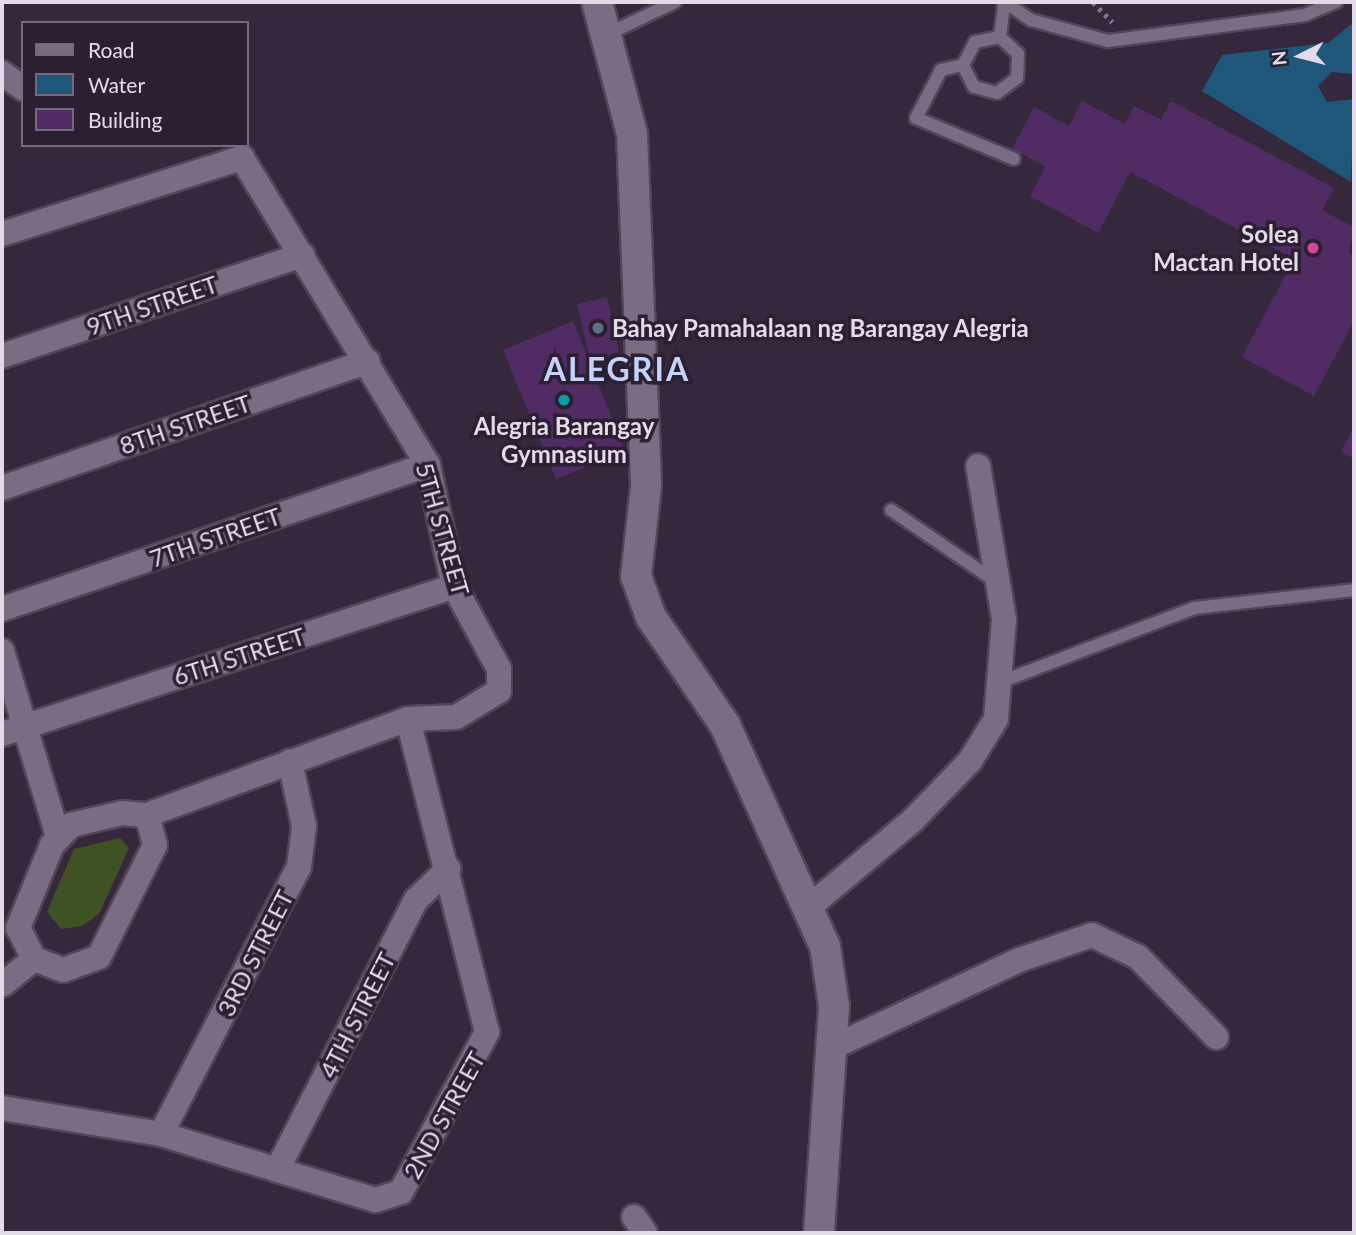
<!DOCTYPE html>
<style>
body{margin:0}
#map{position:relative;width:1356px;height:1235px;overflow:hidden;background:#35283c;font-family:Lato,sans-serif}
div>[style]{position:absolute}
.green>*{inset:0;background:#3e5224}
.water>*{inset:0;background:#1e5779}
.building>*{inset:0;background:#512c64}
.path>*{height:4.5px;margin-top:-2.25px;transform-origin:0;background:repeating-linear-gradient(90deg,#807586 0 3.5px,transparent 0 8.5px)}
.roads{filter:drop-shadow(2px 0 #504656) drop-shadow(-2px 0 #504656) drop-shadow(0 2px #504656) drop-shadow(0 -2px #504656)}
.service>*{height:12px;margin:-6px;padding:0 6px;transform-origin:6px;border-radius:6px;background:#7a6c83}
.minor>*{height:24px;margin:-12px;padding:0 12px;transform-origin:12px;border-radius:12px;background:#7a6c83}
.tertiary>*{height:30px;margin:-15px;padding:0 15px;transform-origin:15px;border-radius:15px;background:#7a6c83}
.dots>*{width:19px;height:19px;translate:-50% -50%;box-sizing:border-box;border:4px solid #2b1f32;border-radius:50%}
span{translate:-50% -50%;white-space:nowrap;text-align:center;line-height:1.15;-webkit-text-stroke:7px #2b1f32;paint-order:stroke}
.poi-label{font-size:24px;color:#e3dbe8;font-weight:700}
.right{translate:-100% -50%;text-align:right}
.left{translate:0 -50%;text-align:left}
.street-label{font-size:24px;color:#e3dbe8}
.district-label{font-size:32px;color:#c4d2fc;font-weight:700;letter-spacing:2px}
.frame{position:absolute;inset:0;border:4px solid #e3dbe8;pointer-events:none}
.legend{position:absolute;left:21px;top:21px;width:228px;height:126px;box-sizing:border-box;background:#2b1f32;border:2px solid #756a7b;margin:0;padding:9px 12px;list-style:none;font-size:21px;color:#e3dbe8}
.legend li{display:flex;align-items:center;gap:14px;height:35px}
.legend b{width:35px;border:2px solid #756a7b}
.north{position:absolute;left:1265px;top:21px;width:70px;height:70px;-webkit-text-stroke:5px #2b1f32;paint-order:stroke;rotate:264deg;font-size:19px;font-weight:700;line-height:28px;text-align:center;color:#e3dbe8}
.north::after{content:'';display:block;margin:auto;width:24px;height:32px;background:#e3dbe8;clip-path:polygon(50% 0,100% 100%,50% 72%,0 100%)}
</style>
<div id="map">
<div class="green">
<div style="clip-path:polygon(120px 838px,129px 848px,99px 914px,82px 926px,61px 929px,47px 912px,74px 849px)"></div>
</div>
<div class="water">
<div style="clip-path:polygon(1354px 22px,1354px 74px,1332px 72px,1318px 86px,1327px 102px,1354px 99px,1351px 182px,1202px 91px,1222px 55px,1328px 43px)"></div>
</div>
<div class="building">
<div style="clip-path:polygon(1082px 101px,1125px 124px,1134px 106px,1161px 120px,1171px 101px,1334px 188px,1322px 210px,1354px 227px,1349px 253px,1354px 256px,1354px 321px,1314px 396px,1242px 357px,1294px 259px,1130px 172px,1098px 233px,1030px 196px,1046px 167px,1012px 149px,1034px 107px,1069px 126px)"></div>
<div style="clip-path:polygon(607px 297px,619px 352px,590px 359px,577px 304px)"></div>
<div style="clip-path:polygon(573px 321px,625px 451px,556px 479px,503px 350px)"></div>
<div style="clip-path:polygon(1354px 427px,1354px 459px,1341px 451px)"></div>
</div>
<div class="path">
<div style="left:1093px;top:2px;width:28px;rotate:46deg"></div>
</div>
<div class="roads">
<div class="service">
<div style="left:1005px;top:2px;width:32px;rotate:35deg"></div>
<div style="left:1031px;top:20px;width:80px;rotate:15.3deg"></div>
<div style="left:1108px;top:41px;width:199px;rotate:-7.5deg"></div>
<div style="left:1305px;top:15px;width:34px;rotate:-23deg"></div>
<div style="left:610px;top:33px;width:72px;rotate:-25.5deg"></div>
<div style="left:1000px;top:37px;width:25px;rotate:43deg"></div>
<div style="left:1018px;top:54px;width:24px;rotate:92deg"></div>
<div style="left:1017px;top:78px;width:25px;rotate:143deg"></div>
<div style="left:997px;top:93px;width:24px;rotate:-165deg"></div>
<div style="left:974px;top:87px;width:25px;rotate:-117deg"></div>
<div style="left:963px;top:65px;width:26px;rotate:-62deg"></div>
<div style="left:975px;top:42px;width:25px;rotate:-11deg"></div>
<div style="left:1000px;top:37px;width:33px;rotate:-83deg"></div>
<div style="left:963px;top:65px;width:23px;rotate:167deg"></div>
<div style="left:941px;top:70px;width:54px;rotate:117.5deg"></div>
<div style="left:916px;top:118px;width:106px;rotate:22.7deg"></div>
<div style="left:891px;top:510px;width:130px;rotate:34.3deg"></div>
<div style="left:1003px;top:681px;width:204px;rotate:-20.9deg"></div>
<div style="left:1194px;top:608px;width:161px;rotate:-6.4deg"></div>
</div>
<div class="minor">
<div style="left:2px;top:73px;width:26px;rotate:36deg"></div>
<div style="left:2px;top:234px;width:252px;rotate:-17.6deg"></div>
<div style="left:242px;top:158px;width:359px;rotate:58.8deg"></div>
<div style="left:428px;top:465px;width:124px;rotate:77.9deg"></div>
<div style="left:454px;top:586px;width:94px;rotate:61.5deg"></div>
<div style="left:499px;top:669px;width:22px;rotate:90deg"></div>
<div style="left:499px;top:691px;width:50px;rotate:148.8deg"></div>
<div style="left:456px;top:717px;width:48px;rotate:177.6deg"></div>
<div style="left:408px;top:719px;width:278px;rotate:159.8deg"></div>
<div style="left:2px;top:356px;width:317px;rotate:-18.6deg"></div>
<div style="left:2px;top:488px;width:387px;rotate:-19.1deg"></div>
<div style="left:2px;top:609px;width:450px;rotate:-18.7deg"></div>
<div style="left:2px;top:651px;width:193px;rotate:73.2deg"></div>
<div style="left:2px;top:734px;width:476px;rotate:-18.1deg"></div>
<div style="left:122px;top:813px;width:25px;rotate:5deg"></div>
<div style="left:147px;top:815px;width:31px;rotate:75deg"></div>
<div style="left:155px;top:845px;width:125px;rotate:116.6deg"></div>
<div style="left:99px;top:957px;width:38px;rotate:160deg"></div>
<div style="left:63px;top:970px;width:31px;rotate:-159deg"></div>
<div style="left:34px;top:959px;width:35px;rotate:-117deg"></div>
<div style="left:18px;top:928px;width:90px;rotate:-67.7deg"></div>
<div style="left:52px;top:845px;width:28px;rotate:-46deg"></div>
<div style="left:71px;top:825px;width:52px;rotate:-13.2deg"></div>
<div style="left:809px;top:907px;width:136px;rotate:-39.9deg"></div>
<div style="left:913px;top:820px;width:82px;rotate:-46deg"></div>
<div style="left:970px;top:761px;width:49px;rotate:-58.2deg"></div>
<div style="left:996px;top:719px;width:100px;rotate:-85.4deg"></div>
<div style="left:1004px;top:619px;width:155px;rotate:-99.6deg"></div>
<div style="left:2px;top:985px;width:41px;rotate:-39.1deg"></div>
<div style="left:831px;top:1048px;width:208px;rotate:-25.1deg"></div>
<div style="left:1019px;top:960px;width:77px;rotate:-18.9deg"></div>
<div style="left:1092px;top:935px;width:51px;rotate:25.6deg"></div>
<div style="left:1138px;top:957px;width:112px;rotate:45.7deg"></div>
<div style="left:2px;top:1108px;width:161px;rotate:9.3deg"></div>
<div style="left:161px;top:1134px;width:225px;rotate:17.1deg"></div>
<div style="left:376px;top:1200px;width:26px;rotate:-18deg"></div>
<div style="left:401px;top:1192px;width:182px;rotate:-61.7deg"></div>
<div style="left:487px;top:1032px;width:323px;rotate:-104.2deg"></div>
<div style="left:161px;top:1134px;width:301px;rotate:-62.7deg"></div>
<div style="left:299px;top:867px;width:41px;rotate:-83deg"></div>
<div style="left:304px;top:826px;width:66px;rotate:-102.3deg"></div>
<div style="left:277px;top:1170px;width:304px;rotate:-62.8deg"></div>
<div style="left:416px;top:900px;width:45px;rotate:-44.1deg"></div>
<div style="left:634px;top:1217px;width:19px;rotate:55deg"></div>
</div>
<div class="tertiary">
<div style="left:597px;top:2px;width:137px;rotate:75.1deg"></div>
<div style="left:632px;top:134px;width:352px;rotate:87.7deg"></div>
<div style="left:646px;top:486px;width:91px;rotate:96.3deg"></div>
<div style="left:636px;top:576px;width:44px;rotate:69.9deg"></div>
<div style="left:651px;top:617px;width:131px;rotate:55.6deg"></div>
<div style="left:725px;top:725px;width:243px;rotate:65.7deg"></div>
<div style="left:825px;top:946px;width:61px;rotate:81.5deg"></div>
<div style="left:834px;top:1006px;width:227px;rotate:93.8deg"></div>
</div>
</div>
<div class="dots">
<div style="left:1313px;top:248px;background:#d1479c"></div>
<div style="left:598px;top:328px;background:#5c6f8a"></div>
<div style="left:564px;top:400px;background:#0f9aa8"></div>
</div>
<div class="poi-label">
<span class="right" style="left:1299px;top:248px">Solea<br>Mactan Hotel</span>
<span class="left" style="left:612px;top:328px">Bahay Pamahalaan ng Barangay Alegria</span>
<span style="left:564px;top:440px">Alegria Barangay<br>Gymnasium</span>
</div>
<div class="street-label">
<span style="left:152px;top:305px;rotate:-19deg">9TH STREET</span>
<span style="left:185px;top:424px;rotate:-19deg">8TH STREET</span>
<span style="left:443px;top:529px;rotate:74deg">5TH STREET</span>
<span style="left:215px;top:537px;rotate:-19deg">7TH STREET</span>
<span style="left:239px;top:656px;rotate:-18deg">6TH STREET</span>
<span style="left:255px;top:953px;rotate:-63deg">3RD STREET</span>
<span style="left:357px;top:1015px;rotate:-63deg">4TH STREET</span>
<span style="left:444px;top:1115px;rotate:-61deg">2ND STREET</span>
</div>
<div class="district-label">
<span style="left:617px;top:369px">ALEGRIA</span>
</div>
<div class="frame"></div>
<ul class="legend">
<li><b style="height:9px;background:#7a6c83"></b>Road</li>
<li><b style="height:19px;background:#1e5779"></b>Water</li>
<li><b style="height:19px;background:#512c64"></b>Building</li>
</ul>
<div class="north">N</div>
</div>
